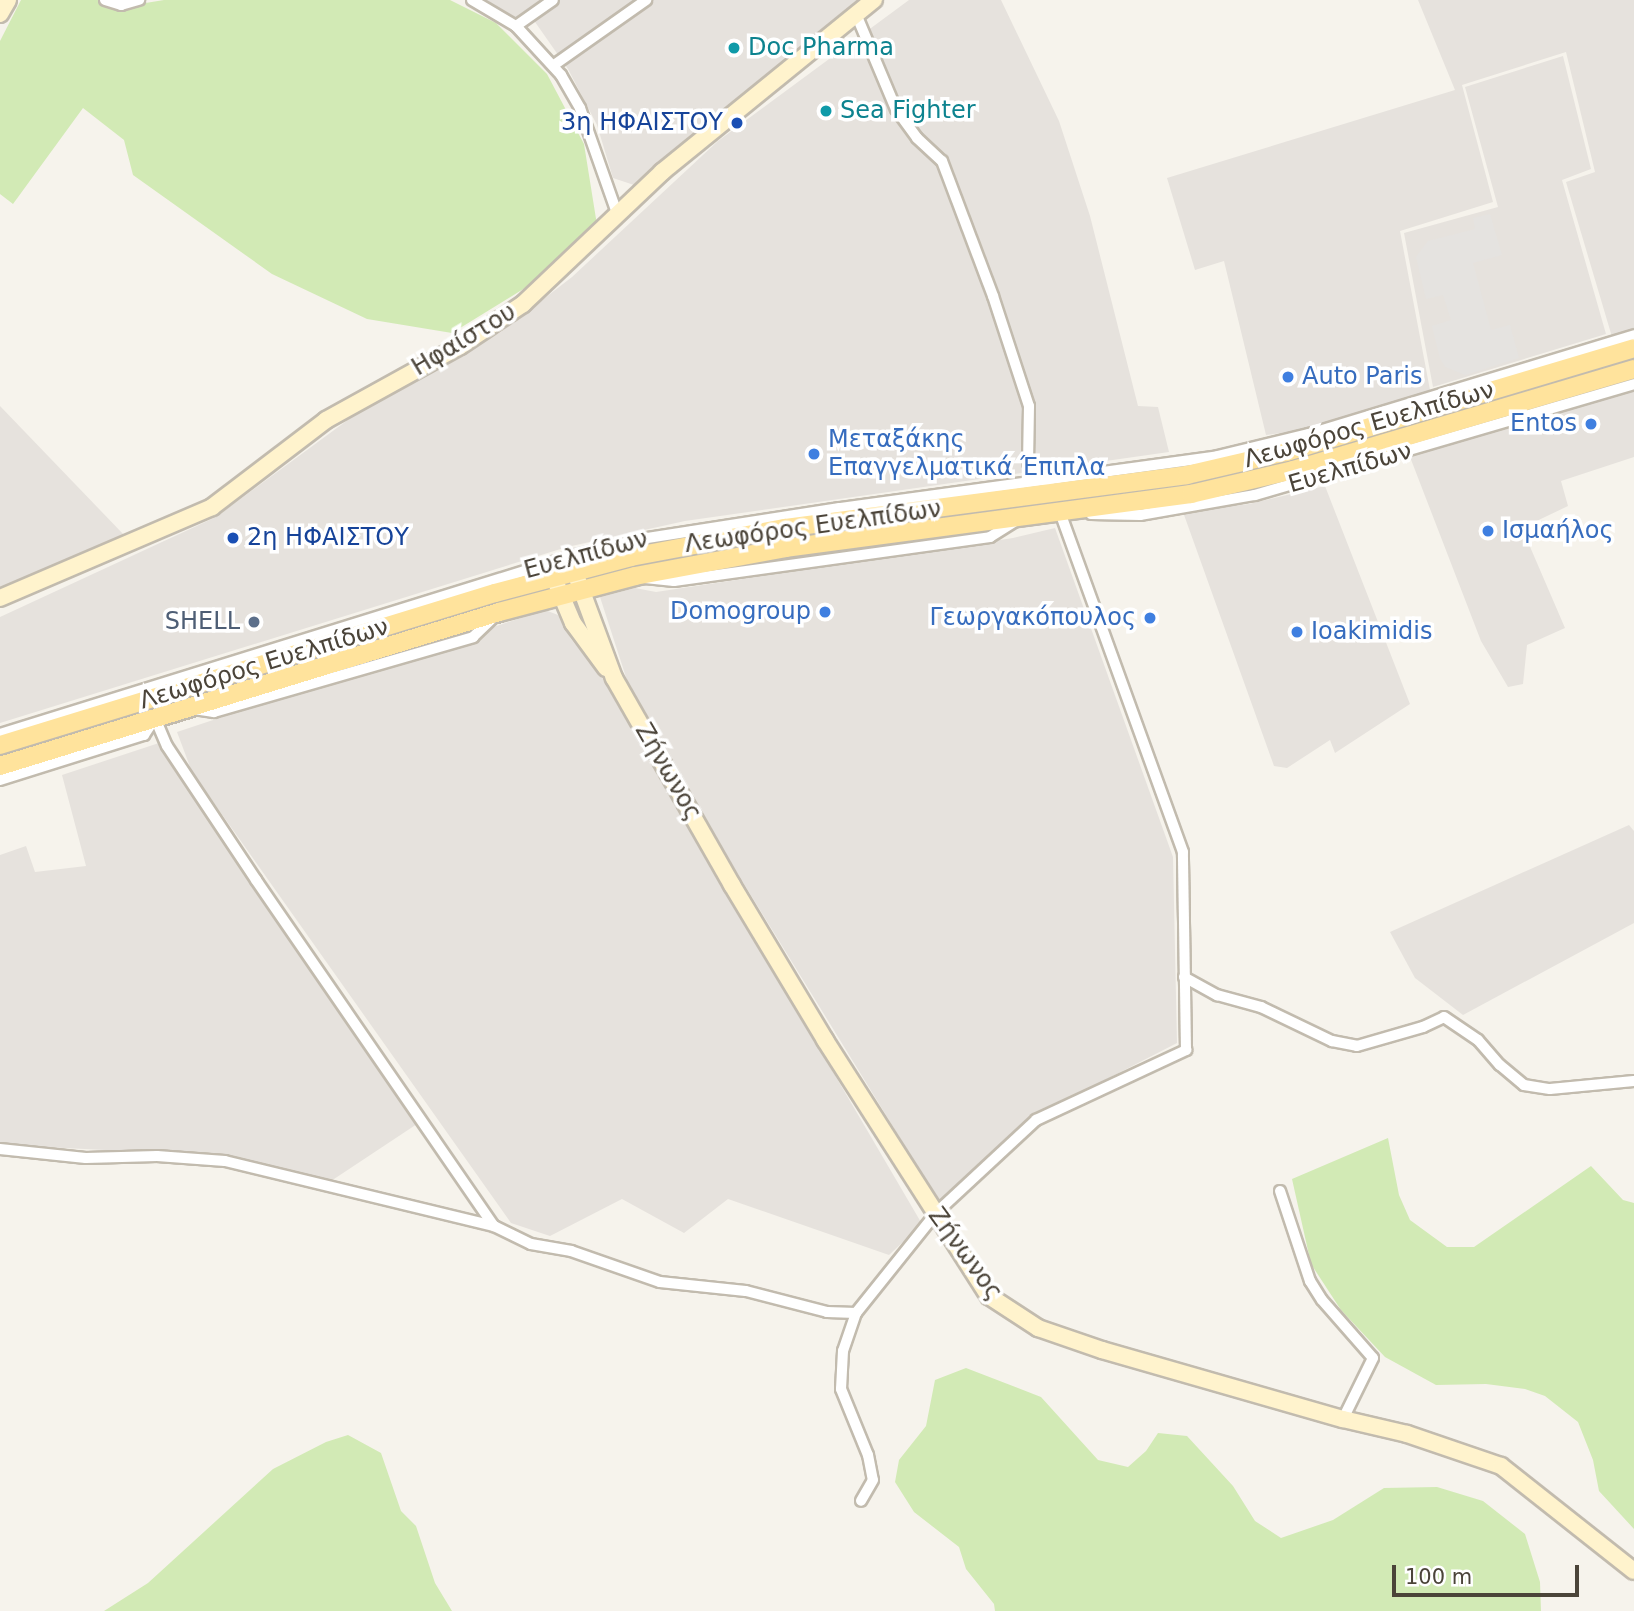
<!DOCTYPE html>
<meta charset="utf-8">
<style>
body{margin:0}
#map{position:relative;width:1634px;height:1611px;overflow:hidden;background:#f6f3ec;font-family:"DejaVu Sans",sans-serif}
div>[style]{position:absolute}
.industrial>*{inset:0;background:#e6e2dd}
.green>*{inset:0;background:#d2eab5}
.parking>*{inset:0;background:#e5e3e0}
.roads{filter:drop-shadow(2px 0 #c2bbae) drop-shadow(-2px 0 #c2bbae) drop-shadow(0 2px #c2bbae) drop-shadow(0 -2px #c2bbae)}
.street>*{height:10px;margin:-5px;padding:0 5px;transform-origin:5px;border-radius:5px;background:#fff}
.secondary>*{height:16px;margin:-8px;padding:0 8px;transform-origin:8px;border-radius:8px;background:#fff3cd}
.primary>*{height:18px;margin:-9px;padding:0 9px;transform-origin:9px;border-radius:9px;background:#ffe39c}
.dots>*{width:19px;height:19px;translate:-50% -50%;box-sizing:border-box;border:4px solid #fff;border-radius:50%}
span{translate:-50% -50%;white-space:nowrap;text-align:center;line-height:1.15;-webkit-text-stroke:7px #fff;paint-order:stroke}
.culture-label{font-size:24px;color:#0d838f}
.left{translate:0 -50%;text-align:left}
.transit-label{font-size:24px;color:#164399}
.right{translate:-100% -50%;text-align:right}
.street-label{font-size:24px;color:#4b4439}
.shop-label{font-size:24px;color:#366cbe}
.service-label{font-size:24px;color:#4e5e75}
.scale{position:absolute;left:1392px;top:1565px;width:187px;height:32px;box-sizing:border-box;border:4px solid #4b4439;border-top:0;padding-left:9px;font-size:21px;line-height:24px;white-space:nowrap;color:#4b4439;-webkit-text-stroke:5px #fff;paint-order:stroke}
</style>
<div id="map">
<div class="industrial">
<div style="clip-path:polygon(487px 0,862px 0,637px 186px,613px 178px,597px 125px,568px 69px,528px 12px,515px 19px)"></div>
<div style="clip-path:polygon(909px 0,1001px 0,1059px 121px,1090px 216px,1138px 406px,1158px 407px,1169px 452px,685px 521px,567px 547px,0 723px,0 617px,216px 517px,360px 411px,501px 332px,572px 277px,718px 141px)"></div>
<div style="clip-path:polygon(1418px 0,1634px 0,1634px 341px,1615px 347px,1566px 182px,1595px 172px,1566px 52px,1462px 85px,1493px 202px,1400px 231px,1430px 390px,1310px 429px,1266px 435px,1224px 261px,1195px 270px,1167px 178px,1455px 90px)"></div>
<div style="clip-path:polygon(1563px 56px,1591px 169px,1562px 180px,1606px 334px,1433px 387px,1404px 233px,1498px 207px,1465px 87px)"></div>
<div style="clip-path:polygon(1634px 385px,1634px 457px,1561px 481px,1568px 506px,1522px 528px,1565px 628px,1527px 645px,1523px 684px,1508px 687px,1481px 641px,1410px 457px)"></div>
<div style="clip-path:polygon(0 406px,125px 536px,0 588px)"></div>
<div style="clip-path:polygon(1325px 486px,1410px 704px,1335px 753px,1330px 740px,1287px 768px,1274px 766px,1183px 512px,1249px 504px)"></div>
<div style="clip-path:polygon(1055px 528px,1173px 857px,1177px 1043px,1035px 1116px,940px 1203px,636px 708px,600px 597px,635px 588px,656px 592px,1013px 538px)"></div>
<div style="clip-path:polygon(545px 610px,558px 615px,571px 639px,603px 679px,922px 1224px,889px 1255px,728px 1199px,684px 1233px,622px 1199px,550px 1236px,511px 1223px,192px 772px,177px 732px)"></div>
<div style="clip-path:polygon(162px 742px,417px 1124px,331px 1181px,169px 1153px,0 1145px,0 855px,26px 846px,35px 872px,86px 866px,62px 775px)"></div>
<div style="clip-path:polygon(1629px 825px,1634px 831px,1634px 923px,1463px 1015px,1415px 978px,1390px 932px)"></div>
</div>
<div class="green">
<div style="clip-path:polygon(21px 0,99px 0,109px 9px,164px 0,450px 0,496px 23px,547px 74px,584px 144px,597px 225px,533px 283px,452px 333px,367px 319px,272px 274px,133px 175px,124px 140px,83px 108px,13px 204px,0 194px,0 41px)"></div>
<div style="clip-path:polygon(1388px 1138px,1399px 1195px,1410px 1220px,1447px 1247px,1474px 1247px,1591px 1166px,1623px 1200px,1634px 1203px,1634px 1529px,1599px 1491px,1593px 1460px,1578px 1422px,1545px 1396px,1525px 1389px,1486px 1384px,1436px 1385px,1385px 1357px,1341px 1310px,1311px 1264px,1292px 1179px)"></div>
<div style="clip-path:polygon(966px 1368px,1041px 1397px,1098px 1460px,1128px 1467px,1146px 1451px,1158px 1433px,1187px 1436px,1233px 1486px,1255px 1521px,1281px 1538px,1333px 1520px,1384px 1488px,1437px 1487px,1483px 1501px,1525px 1534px,1540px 1582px,1541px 1611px,995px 1611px,994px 1604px,966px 1569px,959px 1547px,914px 1512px,895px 1482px,899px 1460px,926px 1426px,935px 1380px)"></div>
<div style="clip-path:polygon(348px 1435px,381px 1453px,401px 1511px,416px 1526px,435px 1583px,452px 1611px,104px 1611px,148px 1583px,273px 1469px,326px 1442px)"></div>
</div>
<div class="parking">
<div style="clip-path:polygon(1490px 214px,1502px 255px,1473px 263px,1491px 330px,1510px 325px,1519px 358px,1465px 375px,1445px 367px,1440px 358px,1432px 326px,1451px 320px,1443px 295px,1426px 299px,1416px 257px,1428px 241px,1475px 229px,1473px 218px)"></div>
</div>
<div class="roads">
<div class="street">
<div style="left:105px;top:0;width:17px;rotate:17deg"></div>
<div style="left:121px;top:5px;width:19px;rotate:-16deg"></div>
<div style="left:472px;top:0;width:51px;rotate:30.6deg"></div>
<div style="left:516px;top:26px;width:67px;rotate:47.4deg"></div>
<div style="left:561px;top:75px;width:38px;rotate:60deg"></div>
<div style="left:580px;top:108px;width:111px;rotate:70.6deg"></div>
<div style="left:856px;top:14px;width:103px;rotate:67.2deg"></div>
<div style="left:896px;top:109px;width:36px;rotate:54deg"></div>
<div style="left:917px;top:138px;width:34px;rotate:43deg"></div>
<div style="left:942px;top:161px;width:144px;rotate:69.3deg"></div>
<div style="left:993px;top:296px;width:116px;rotate:71.9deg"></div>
<div style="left:1029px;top:406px;width:57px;rotate:91deg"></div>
<div style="left:1028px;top:463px;width:28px;rotate:41deg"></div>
<div style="left:516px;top:26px;width:45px;rotate:-35.1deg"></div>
<div style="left:554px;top:65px;width:113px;rotate:-35.2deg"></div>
<div style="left:1091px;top:514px;width:49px;rotate:1.2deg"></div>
<div style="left:1140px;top:515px;width:117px;rotate:-9.9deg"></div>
<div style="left:1255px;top:495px;width:395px;rotate:-16.3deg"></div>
<div style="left:645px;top:578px;width:29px;rotate:6deg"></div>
<div style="left:674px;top:581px;width:319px;rotate:-7.9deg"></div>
<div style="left:990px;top:537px;width:31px;rotate:-32deg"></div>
<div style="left:194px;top:709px;width:20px;rotate:9deg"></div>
<div style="left:214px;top:712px;width:270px;rotate:-16.1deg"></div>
<div style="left:473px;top:637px;width:33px;rotate:-44deg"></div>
<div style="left:155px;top:718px;width:30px;rotate:67deg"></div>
<div style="left:167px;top:746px;width:161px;rotate:56.4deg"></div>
<div style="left:256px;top:880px;width:420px;rotate:55.5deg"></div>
<div style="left:0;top:734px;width:606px;rotate:-17.27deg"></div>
<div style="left:579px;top:554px;width:64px;rotate:-13.6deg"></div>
<div style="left:641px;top:539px;width:201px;rotate:-8.9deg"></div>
<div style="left:840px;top:508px;width:382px;rotate:-7.8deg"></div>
<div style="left:1218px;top:456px;width:94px;rotate:-13.6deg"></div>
<div style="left:1309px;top:434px;width:340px;rotate:-16.9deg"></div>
<div style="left:0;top:780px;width:151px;rotate:-17.4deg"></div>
<div style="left:144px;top:735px;width:20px;rotate:-57deg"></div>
<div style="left:1184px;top:977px;width:38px;rotate:29deg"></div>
<div style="left:1217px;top:995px;width:46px;rotate:15.3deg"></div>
<div style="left:1261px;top:1007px;width:79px;rotate:25.6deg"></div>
<div style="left:1332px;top:1041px;width:25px;rotate:11deg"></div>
<div style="left:1357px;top:1046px;width:69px;rotate:-16.1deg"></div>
<div style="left:1423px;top:1027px;width:23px;rotate:-25deg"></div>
<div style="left:1444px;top:1017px;width:41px;rotate:34.1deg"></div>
<div style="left:1478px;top:1040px;width:33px;rotate:49deg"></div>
<div style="left:1500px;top:1065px;width:31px;rotate:40deg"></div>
<div style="left:1524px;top:1085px;width:26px;rotate:9deg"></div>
<div style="left:1550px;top:1089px;width:84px;rotate:-5.4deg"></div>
<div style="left:0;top:1149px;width:86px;rotate:6deg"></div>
<div style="left:86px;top:1158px;width:71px;rotate:-1.6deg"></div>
<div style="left:157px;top:1156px;width:68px;rotate:4.2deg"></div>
<div style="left:225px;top:1161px;width:277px;rotate:13.6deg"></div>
<div style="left:494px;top:1226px;width:41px;rotate:25.9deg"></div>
<div style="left:531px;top:1244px;width:41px;rotate:9.9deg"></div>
<div style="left:571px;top:1251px;width:94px;rotate:19.2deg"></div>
<div style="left:660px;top:1282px;width:86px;rotate:6deg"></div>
<div style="left:746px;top:1291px;width:84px;rotate:14.5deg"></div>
<div style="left:827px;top:1312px;width:29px;rotate:2deg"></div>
<div style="left:856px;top:1313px;width:128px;rotate:-51.3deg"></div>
<div style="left:936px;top:1213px;width:137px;rotate:-42.9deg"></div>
<div style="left:1036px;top:1120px;width:166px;rotate:-25deg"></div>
<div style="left:1186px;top:1050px;width:198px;rotate:-90.9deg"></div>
<div style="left:1183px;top:852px;width:361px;rotate:-109.9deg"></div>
<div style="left:1060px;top:513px;width:4px"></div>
<div style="left:1280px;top:1191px;width:95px;rotate:71.6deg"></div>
<div style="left:1310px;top:1281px;width:22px;rotate:58deg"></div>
<div style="left:1322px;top:1300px;width:77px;rotate:48.7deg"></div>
<div style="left:1373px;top:1358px;width:68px;rotate:116.2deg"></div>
<div style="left:856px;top:1313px;width:40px;rotate:108.9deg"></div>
<div style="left:843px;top:1351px;width:38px;rotate:93deg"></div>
<div style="left:841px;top:1389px;width:71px;rotate:67.8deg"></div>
<div style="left:868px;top:1455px;width:25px;rotate:79deg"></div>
<div style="left:873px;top:1480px;width:24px;rotate:120deg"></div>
</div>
<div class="secondary">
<div style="left:0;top:14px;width:16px;rotate:-60deg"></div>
<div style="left:554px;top:578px;width:49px;rotate:67.1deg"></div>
<div style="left:573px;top:623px;width:56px;rotate:53.7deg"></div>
<div style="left:577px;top:578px;width:107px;rotate:69.7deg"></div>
<div style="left:614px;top:678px;width:238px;rotate:60.3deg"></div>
<div style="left:732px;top:885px;width:181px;rotate:59deg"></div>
<div style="left:825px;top:1040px;width:304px;rotate:57.4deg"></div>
<div style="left:989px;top:1296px;width:59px;rotate:33.1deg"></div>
<div style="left:1038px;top:1328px;width:68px;rotate:19deg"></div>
<div style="left:1102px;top:1350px;width:251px;rotate:16deg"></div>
<div style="left:1343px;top:1419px;width:66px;rotate:13.2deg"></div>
<div style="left:1407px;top:1434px;width:99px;rotate:18.8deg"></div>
<div style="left:1501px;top:1466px;width:169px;rotate:38.3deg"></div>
<div style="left:0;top:598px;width:231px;rotate:-23.2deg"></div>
<div style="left:212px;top:507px;width:143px;rotate:-37.3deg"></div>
<div style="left:326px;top:420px;width:153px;rotate:-28.9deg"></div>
<div style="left:460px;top:346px;width:76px;rotate:-33.7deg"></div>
<div style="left:523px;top:304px;width:192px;rotate:-43.5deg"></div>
<div style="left:662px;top:172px;width:273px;rotate:-39.1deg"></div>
</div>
<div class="primary">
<div style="left:0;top:745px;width:518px;rotate:-17.07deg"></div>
<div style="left:495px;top:593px;width:141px;rotate:-14.8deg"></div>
<div style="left:631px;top:557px;width:157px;rotate:-10.7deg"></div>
<div style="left:785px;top:528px;width:405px;rotate:-7.5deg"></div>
<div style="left:1187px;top:475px;width:102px;rotate:-13.1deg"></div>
<div style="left:1286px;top:452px;width:363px;rotate:-16.6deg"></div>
<div style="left:0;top:766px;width:522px;rotate:-17.15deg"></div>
<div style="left:499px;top:612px;width:141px;rotate:-14.8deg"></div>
<div style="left:635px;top:576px;width:154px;rotate:-10.5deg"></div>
<div style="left:786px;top:548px;width:409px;rotate:-7.6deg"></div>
<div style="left:1191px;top:494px;width:105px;rotate:-13.2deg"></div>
<div style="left:1293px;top:470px;width:356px;rotate:-16.5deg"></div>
</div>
</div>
<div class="dots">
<div style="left:734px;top:48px;background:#0f9aa8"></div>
<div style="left:826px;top:111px;background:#0f9aa8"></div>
<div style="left:737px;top:123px;background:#1a4fb4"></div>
<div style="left:1288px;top:377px;background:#3f7fe0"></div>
<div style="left:1591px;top:424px;background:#3f7fe0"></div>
<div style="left:814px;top:454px;background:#3f7fe0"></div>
<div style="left:1488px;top:531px;background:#3f7fe0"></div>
<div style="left:233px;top:538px;background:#1a4fb4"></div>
<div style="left:825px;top:612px;background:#3f7fe0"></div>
<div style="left:1150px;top:618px;background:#3f7fe0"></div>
<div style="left:254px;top:622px;background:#5c6f8a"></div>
<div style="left:1297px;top:632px;background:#3f7fe0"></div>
</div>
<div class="culture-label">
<span class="left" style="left:748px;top:48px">Doc Pharma</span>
<span class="left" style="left:840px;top:111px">Sea Fighter</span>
</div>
<div class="transit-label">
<span class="right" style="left:723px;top:123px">3η ΗΦΑΙΣΤΟΥ</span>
<span class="left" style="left:247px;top:538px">2η ΗΦΑΙΣΤΟΥ</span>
</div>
<div class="street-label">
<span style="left:464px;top:340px;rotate:-31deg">Ηφαίστου</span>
<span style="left:1369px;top:425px;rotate:-16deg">Λεωφόρος Ευελπίδων</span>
<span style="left:1350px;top:468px;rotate:-16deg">Ευελπίδων</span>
<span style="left:813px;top:527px;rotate:-8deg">Λεωφόρος Ευελπίδων</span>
<span style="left:586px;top:555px;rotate:-15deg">Ευελπίδων</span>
<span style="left:264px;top:664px;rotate:-17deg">Λεωφόρος Ευελπίδων</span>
<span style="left:668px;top:772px;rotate:60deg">Ζήνωνος</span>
<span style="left:965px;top:1254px;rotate:54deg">Ζήνωνος</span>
</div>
<div class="shop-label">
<span class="left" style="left:1302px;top:377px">Auto Paris</span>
<span class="right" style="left:1577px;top:424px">Entos</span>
<span class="left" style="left:828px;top:454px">Μεταξάκης<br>Επαγγελματικά Έπιπλα</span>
<span class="left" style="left:1502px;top:531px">Ισμαήλος</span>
<span class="right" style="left:811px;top:612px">Domogroup</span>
<span class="right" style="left:1136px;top:618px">Γεωργακόπουλος</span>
<span class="left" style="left:1311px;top:632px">Ioakimidis</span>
</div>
<div class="service-label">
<span class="right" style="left:240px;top:622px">SHELL</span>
</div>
<div class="scale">100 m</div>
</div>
